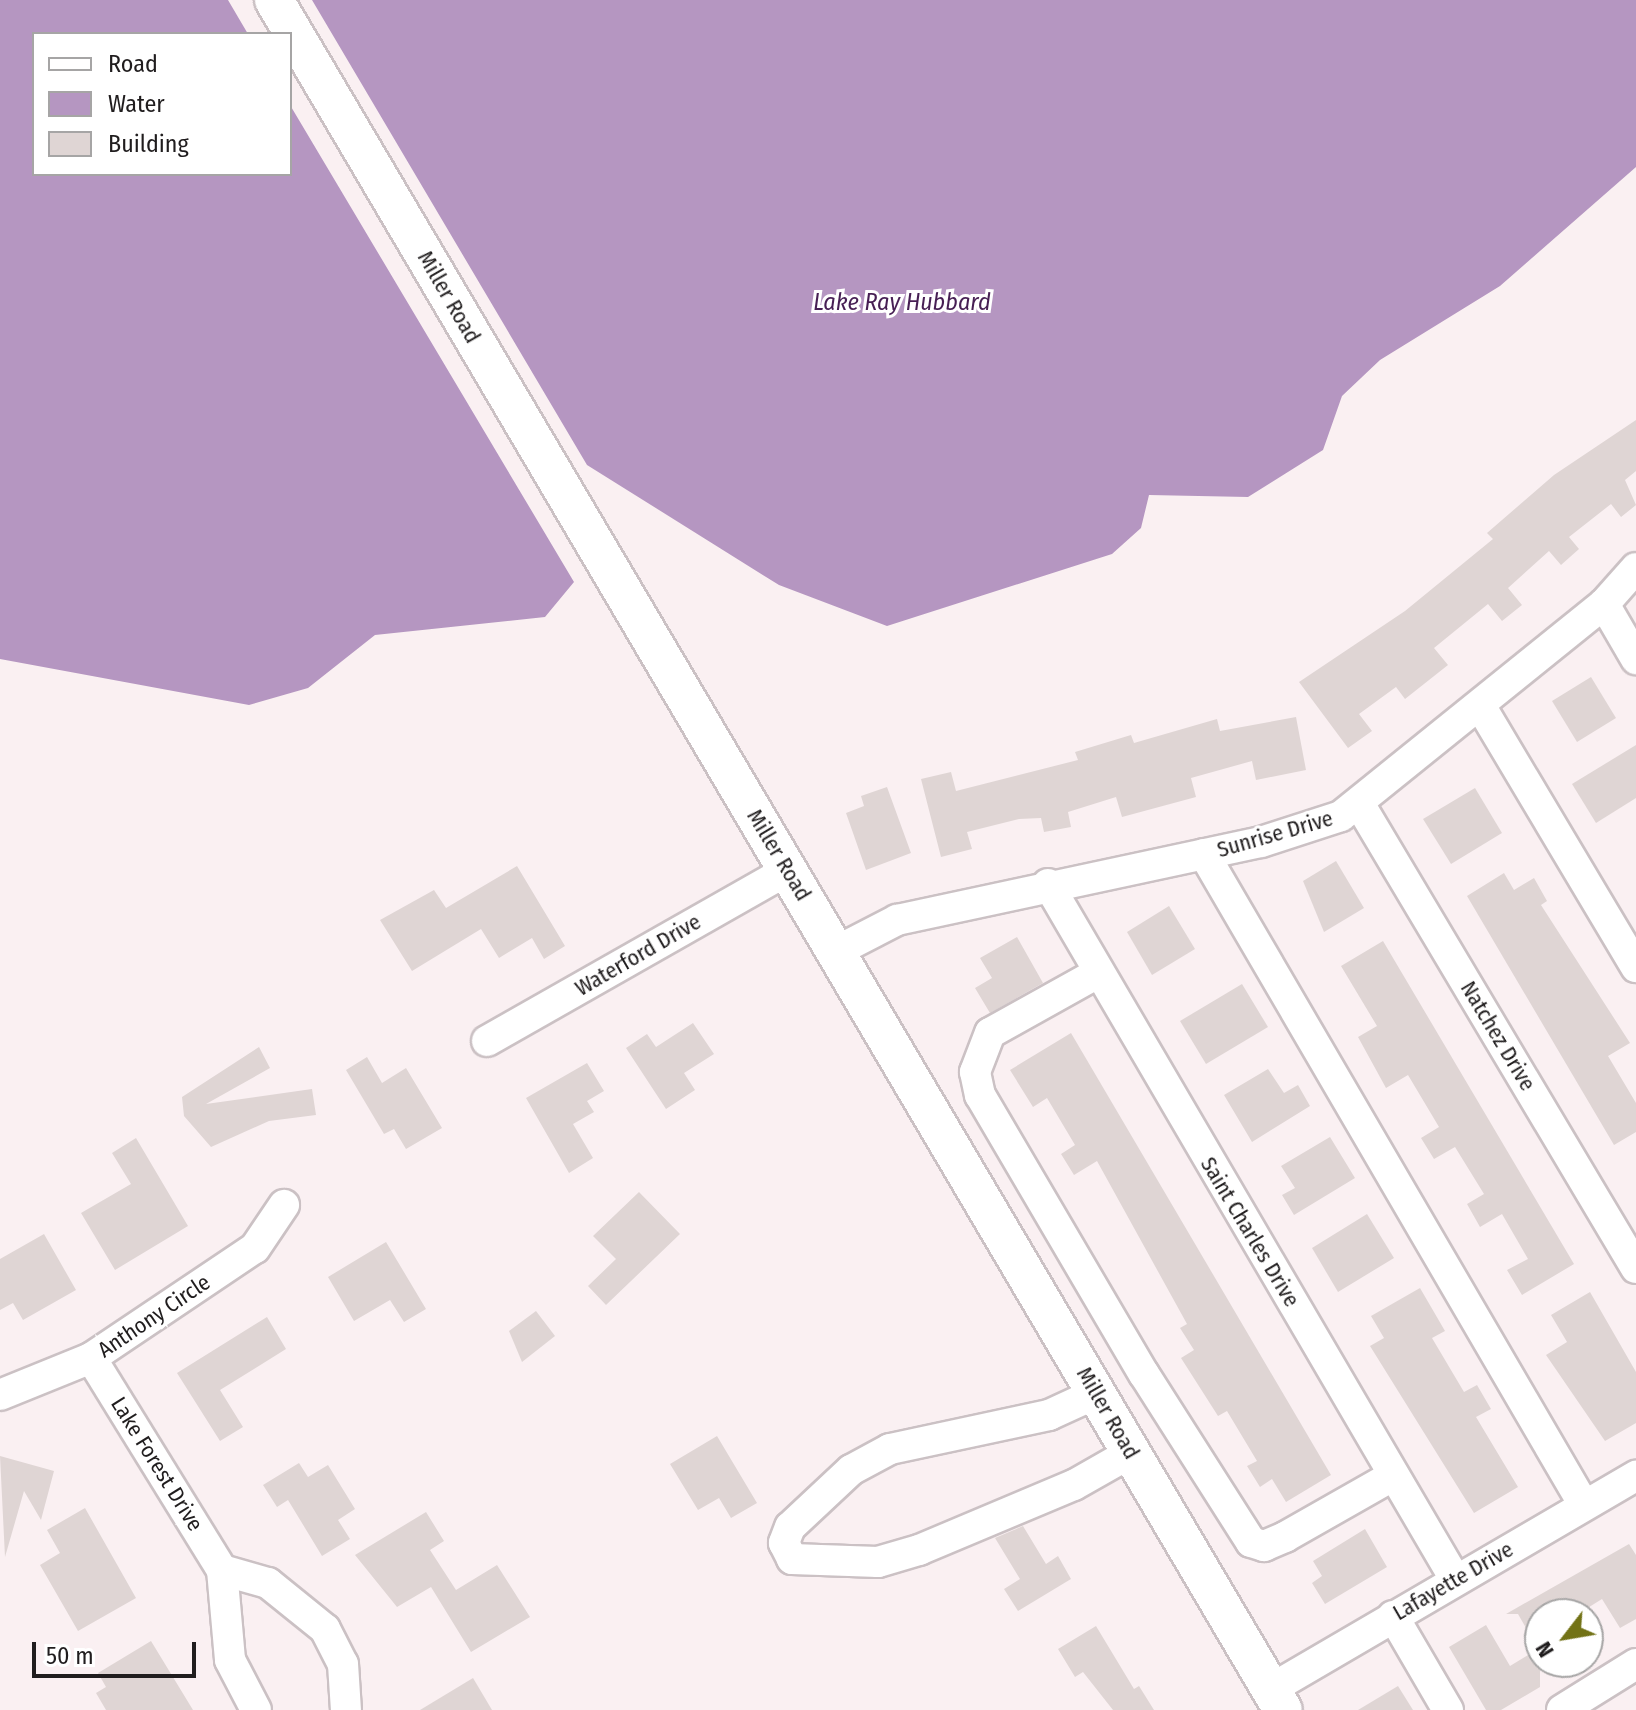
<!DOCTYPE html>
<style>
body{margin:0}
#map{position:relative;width:1636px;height:1710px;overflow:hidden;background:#faf0f2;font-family:"Fira Sans Condensed",sans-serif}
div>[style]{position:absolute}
.water>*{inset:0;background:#b596c1}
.building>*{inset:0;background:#dfd5d4}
.roads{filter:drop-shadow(2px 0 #cbc1c4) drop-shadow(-2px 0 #cbc1c4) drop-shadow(0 2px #cbc1c4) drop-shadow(0 -2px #cbc1c4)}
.minor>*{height:30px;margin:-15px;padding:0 15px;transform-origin:15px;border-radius:15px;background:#fff}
.major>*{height:38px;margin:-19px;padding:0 19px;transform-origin:19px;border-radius:19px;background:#fff}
span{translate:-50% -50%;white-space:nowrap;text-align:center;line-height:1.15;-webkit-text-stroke:6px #fff;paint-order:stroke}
.street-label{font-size:22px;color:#201d1e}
.water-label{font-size:24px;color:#471f54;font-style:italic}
.legend{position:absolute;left:32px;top:32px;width:260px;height:144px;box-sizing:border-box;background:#fff;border:2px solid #a6a5a5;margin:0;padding:10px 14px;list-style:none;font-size:24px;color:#201d1e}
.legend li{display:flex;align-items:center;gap:16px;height:40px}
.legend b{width:40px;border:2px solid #a6a5a5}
.north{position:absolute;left:1524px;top:1598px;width:80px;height:80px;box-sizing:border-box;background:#fff;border:2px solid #a6a5a5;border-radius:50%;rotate:239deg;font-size:22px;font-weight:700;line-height:32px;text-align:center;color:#201d1e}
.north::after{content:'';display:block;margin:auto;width:28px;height:36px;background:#727216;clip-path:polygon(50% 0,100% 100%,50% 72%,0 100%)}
.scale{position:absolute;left:32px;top:1642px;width:164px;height:36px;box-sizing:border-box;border:4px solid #201d1e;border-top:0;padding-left:10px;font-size:24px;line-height:28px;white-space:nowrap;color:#201d1e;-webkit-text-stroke:6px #fff;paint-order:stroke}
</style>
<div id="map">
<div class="water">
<div style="clip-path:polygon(0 0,228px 0,248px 34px,34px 34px,34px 174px,290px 174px,290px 105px,574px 582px,545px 617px,375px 635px,308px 688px,249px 705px,0 659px)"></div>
<div style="clip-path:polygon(312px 0,1636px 0,1636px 167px,1500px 286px,1380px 360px,1342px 396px,1323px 450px,1248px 497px,1149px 495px,1141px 528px,1112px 554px,887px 626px,779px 585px,587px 465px)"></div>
</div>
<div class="building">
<div style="clip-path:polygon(1636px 420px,1636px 471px,1625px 480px,1636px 505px,1621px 517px,1611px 504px,1569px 537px,1579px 549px,1561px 565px,1549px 551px,1508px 588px,1522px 605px,1502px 621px,1488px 604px,1434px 648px,1448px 665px,1405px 699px,1396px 687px,1359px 714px,1372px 731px,1348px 748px,1299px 682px,1405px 611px,1493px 539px,1487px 533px,1554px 475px)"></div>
<div style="clip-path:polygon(1591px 677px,1616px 718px,1577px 742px,1552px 701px)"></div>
<div style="clip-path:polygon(1296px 717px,1306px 770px,1256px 780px,1252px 761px,1191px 778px,1196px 797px,1122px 817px,1116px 797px,1068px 812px,1071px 827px,1044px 832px,1041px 818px,1019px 819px,967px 832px,972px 849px,941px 857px,921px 779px,951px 772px,956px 791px,1078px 760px,1075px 752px,1131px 735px,1134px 743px,1217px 719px,1220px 731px)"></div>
<div style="clip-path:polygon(1636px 745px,1636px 798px,1596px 823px,1572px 784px)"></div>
<div style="clip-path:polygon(887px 787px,911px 853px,866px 870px,846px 813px,864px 806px,861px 796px)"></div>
<div style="clip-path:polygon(1475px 788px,1502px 833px,1451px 864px,1423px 819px)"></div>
<div style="clip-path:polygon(1336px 861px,1364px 908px,1324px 932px,1303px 881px)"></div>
<div style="clip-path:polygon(517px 866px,565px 946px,544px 959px,532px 938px,499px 958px,481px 929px,412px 971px,380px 920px,434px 890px,446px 908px)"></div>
<div style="clip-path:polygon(1504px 873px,1514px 890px,1534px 878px,1547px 901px,1541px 905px,1630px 1043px,1608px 1056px,1636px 1103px,1636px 1132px,1614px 1145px,1467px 896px)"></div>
<div style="clip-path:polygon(1169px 906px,1195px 949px,1152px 975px,1127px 932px)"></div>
<div style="clip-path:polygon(1017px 937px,1043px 983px,990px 1013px,975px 988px,992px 978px,980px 958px)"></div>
<div style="clip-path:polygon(1383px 941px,1574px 1264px,1522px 1295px,1507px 1270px,1528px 1259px,1502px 1214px,1480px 1227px,1467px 1204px,1484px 1194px,1455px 1147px,1434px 1159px,1421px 1138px,1439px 1127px,1408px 1075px,1386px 1088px,1358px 1037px,1377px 1026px,1341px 966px)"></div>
<div style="clip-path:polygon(1242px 984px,1268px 1027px,1206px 1064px,1180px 1021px)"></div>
<div style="clip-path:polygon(693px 1023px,714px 1054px,684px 1073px,695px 1090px,666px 1109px,626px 1048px,647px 1034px,656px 1047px)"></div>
<div style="clip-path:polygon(1071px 1033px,1331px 1475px,1286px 1502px,1272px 1479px,1260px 1487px,1247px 1466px,1257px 1461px,1227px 1411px,1218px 1416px,1181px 1358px,1194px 1350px,1180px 1328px,1187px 1324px,1097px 1161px,1074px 1175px,1061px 1154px,1075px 1145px,1047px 1098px,1033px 1107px,1010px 1070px)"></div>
<div style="clip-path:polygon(259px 1047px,270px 1068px,206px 1104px,312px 1089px,316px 1115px,269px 1121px,211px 1147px,184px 1116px,182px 1097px)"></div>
<div style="clip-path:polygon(367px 1057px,382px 1083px,406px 1068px,442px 1128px,406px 1149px,394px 1129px,384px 1134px,346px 1070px)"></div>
<div style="clip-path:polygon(587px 1063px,604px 1091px,587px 1101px,594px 1112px,573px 1124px,593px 1158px,569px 1173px,526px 1098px)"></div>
<div style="clip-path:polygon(1268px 1069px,1284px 1093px,1298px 1085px,1310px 1106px,1252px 1142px,1224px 1095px)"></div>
<div style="clip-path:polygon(1330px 1137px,1355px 1178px,1294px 1215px,1282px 1195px,1295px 1188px,1281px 1166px)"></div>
<div style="clip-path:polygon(136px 1138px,188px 1226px,115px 1270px,81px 1213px,131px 1184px,112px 1153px)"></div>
<div style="clip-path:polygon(639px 1192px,680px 1234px,606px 1305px,588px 1286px,616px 1259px,593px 1236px)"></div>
<div style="clip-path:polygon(1367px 1214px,1394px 1258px,1338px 1292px,1312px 1248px)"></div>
<div style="clip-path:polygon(44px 1234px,76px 1290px,23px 1320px,13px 1303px,0 1310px,0 1259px)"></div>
<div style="clip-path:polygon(386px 1242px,426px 1309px,404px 1322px,390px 1300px,354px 1321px,328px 1277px)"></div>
<div style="clip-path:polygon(1420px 1288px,1445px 1331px,1432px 1338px,1464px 1392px,1477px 1385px,1491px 1409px,1476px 1417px,1518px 1487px,1474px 1513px,1370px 1346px,1384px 1338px,1371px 1316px)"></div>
<div style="clip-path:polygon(1590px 1292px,1636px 1372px,1636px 1423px,1605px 1441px,1546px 1355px,1567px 1342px,1551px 1315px)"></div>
<div style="clip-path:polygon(536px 1311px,555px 1336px,522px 1362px,509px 1331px)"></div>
<div style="clip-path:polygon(267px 1317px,286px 1349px,220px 1390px,243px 1427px,220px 1441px,177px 1373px)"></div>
<div style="clip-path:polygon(717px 1436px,757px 1503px,731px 1518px,719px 1498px,698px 1510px,670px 1464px)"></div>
<div style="clip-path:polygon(0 1456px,54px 1471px,41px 1520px,24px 1491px,5px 1557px)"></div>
<div style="clip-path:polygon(299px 1463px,308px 1477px,328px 1465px,355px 1509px,338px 1520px,350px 1539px,322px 1556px,288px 1500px,277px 1507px,263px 1485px)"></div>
<div style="clip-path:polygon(85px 1508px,136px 1598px,78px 1631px,40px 1565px,60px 1553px,47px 1530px)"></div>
<div style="clip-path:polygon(426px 1512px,444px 1541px,430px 1550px,456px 1590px,497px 1565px,530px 1617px,471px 1652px,431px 1587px,397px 1607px,355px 1555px)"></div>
<div style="clip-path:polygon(1023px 1526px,1046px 1564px,1058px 1556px,1071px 1579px,1018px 1611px,1004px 1589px,1020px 1579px,995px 1538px)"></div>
<div style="clip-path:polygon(1365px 1529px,1387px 1567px,1325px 1604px,1312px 1583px,1322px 1576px,1313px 1561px)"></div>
<div style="clip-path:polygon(1629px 1544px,1636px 1555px,1636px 1619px,1620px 1628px,1602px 1599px,1578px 1614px,1540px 1614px,1540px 1687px,1501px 1710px,1486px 1710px,1449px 1647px,1486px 1625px,1510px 1666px,1538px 1649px,1518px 1614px,1506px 1614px)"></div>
<div style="clip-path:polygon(1096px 1626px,1134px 1689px,1139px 1686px,1154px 1710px,1113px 1710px,1083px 1672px,1075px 1677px,1058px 1649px)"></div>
<div style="clip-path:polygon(151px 1641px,193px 1710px,106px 1710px,96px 1693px,106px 1687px,98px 1673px)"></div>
<div style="clip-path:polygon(473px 1678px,492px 1710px,420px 1710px)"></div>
<div style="clip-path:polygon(1398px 1686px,1413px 1710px,1358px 1710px)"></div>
</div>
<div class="roads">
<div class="minor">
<div style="left:1604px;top:604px;width:64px;rotate:59.8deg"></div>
<div style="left:1481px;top:707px;width:303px;rotate:59.2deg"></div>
<div style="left:1360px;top:805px;width:539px;rotate:59.2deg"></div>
<div style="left:1204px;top:854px;width:754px;rotate:59.73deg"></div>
<div style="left:1048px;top:884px;width:805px;rotate:59.65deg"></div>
<div style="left:837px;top:951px;width:68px;rotate:-27.3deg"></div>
<div style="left:897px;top:920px;width:372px;rotate:-12.1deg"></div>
<div style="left:1261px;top:842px;width:84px;rotate:-18deg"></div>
<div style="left:1341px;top:816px;width:338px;rotate:-38.9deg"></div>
<div style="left:1604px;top:604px;width:48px;rotate:-48.4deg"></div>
<div style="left:1096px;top:974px;width:121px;rotate:150.9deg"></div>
<div style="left:990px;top:1033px;width:42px;rotate:111deg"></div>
<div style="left:975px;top:1072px;width:24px;rotate:78deg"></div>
<div style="left:980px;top:1095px;width:324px;rotate:59.6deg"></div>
<div style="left:1144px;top:1374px;width:199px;rotate:57.5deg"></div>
<div style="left:1251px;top:1542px;width:14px;rotate:17deg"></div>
<div style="left:1264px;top:1546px;width:23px;rotate:-23deg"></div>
<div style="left:1285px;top:1537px;width:125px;rotate:-29.6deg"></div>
<div style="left:487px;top:1041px;width:346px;rotate:-29.6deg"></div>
<div style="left:91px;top:1358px;width:249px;rotate:58.3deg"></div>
<div style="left:222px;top:1570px;width:90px;rotate:84.9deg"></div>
<div style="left:230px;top:1660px;width:56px;rotate:62.5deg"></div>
<div style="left:1097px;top:1393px;width:53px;rotate:155.4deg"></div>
<div style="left:1049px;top:1415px;width:163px;rotate:167.9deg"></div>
<div style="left:890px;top:1449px;width:44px;rotate:151.7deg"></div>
<div style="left:851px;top:1470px;width:83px;rotate:136.9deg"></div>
<div style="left:790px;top:1527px;width:17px;rotate:111deg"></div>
<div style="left:784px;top:1543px;width:18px;rotate:63deg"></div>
<div style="left:792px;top:1559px;width:86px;rotate:2deg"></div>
<div style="left:878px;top:1562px;width:43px;rotate:-16.3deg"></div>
<div style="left:919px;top:1550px;width:168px;rotate:-22.8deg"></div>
<div style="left:1074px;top:1485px;width:67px;rotate:-29.6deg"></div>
<div style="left:0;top:1395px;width:98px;rotate:-22.1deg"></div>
<div style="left:91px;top:1358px;width:197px;rotate:-33.9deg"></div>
<div style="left:255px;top:1248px;width:52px;rotate:-56deg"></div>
<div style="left:222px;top:1570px;width:48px;rotate:15.8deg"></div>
<div style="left:268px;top:1583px;width:73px;rotate:38.9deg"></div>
<div style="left:325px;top:1629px;width:39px;rotate:63deg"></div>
<div style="left:343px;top:1664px;width:46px;rotate:86.3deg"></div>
<div style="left:1393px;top:1616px;width:109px;rotate:59.7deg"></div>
<div style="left:1271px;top:1689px;width:423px;rotate:-30.3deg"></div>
<div style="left:1562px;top:1710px;width:87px;rotate:-31.9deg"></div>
</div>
<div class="major">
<div style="left:274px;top:0;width:1985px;rotate:59.46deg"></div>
</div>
</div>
<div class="street-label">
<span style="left:449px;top:297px;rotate:60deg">Miller Road</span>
<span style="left:1275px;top:834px;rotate:-16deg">Sunrise Drive</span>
<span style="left:779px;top:855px;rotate:59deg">Miller Road</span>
<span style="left:638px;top:955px;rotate:-30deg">Waterford Drive</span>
<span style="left:1498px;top:1036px;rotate:59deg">Natchez Drive</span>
<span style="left:1250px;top:1232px;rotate:59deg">Saint Charles Drive</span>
<span style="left:154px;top:1316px;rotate:-34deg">Anthony Circle</span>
<span style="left:1108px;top:1413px;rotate:60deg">Miller Road</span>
<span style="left:157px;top:1464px;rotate:58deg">Lake Forest Drive</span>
<span style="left:1453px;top:1581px;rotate:-30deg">Lafayette Drive</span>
</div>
<div class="water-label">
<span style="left:902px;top:303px">Lake Ray Hubbard</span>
</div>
<ul class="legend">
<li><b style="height:10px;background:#fff"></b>Road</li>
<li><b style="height:22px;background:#b596c1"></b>Water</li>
<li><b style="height:22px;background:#dfd5d4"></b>Building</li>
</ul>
<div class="north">N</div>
<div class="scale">50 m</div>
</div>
